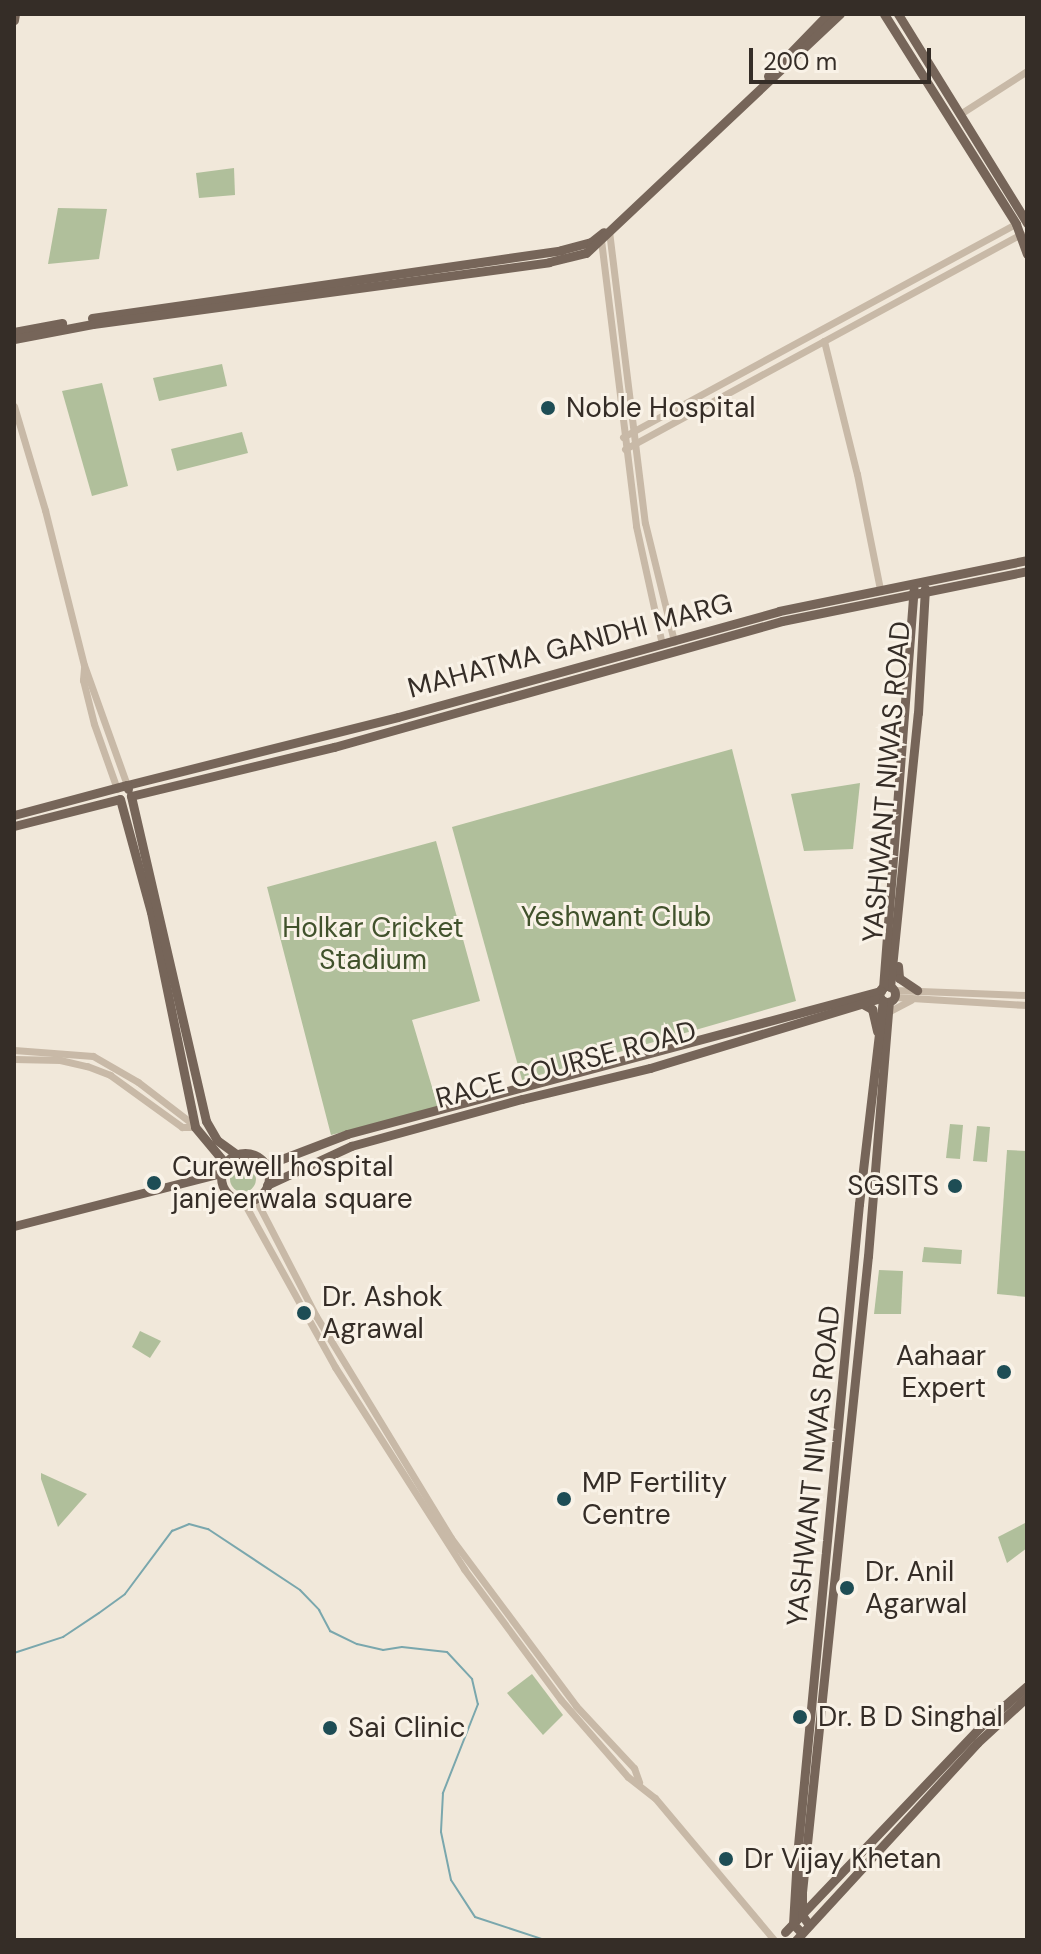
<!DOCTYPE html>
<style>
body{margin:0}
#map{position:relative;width:1041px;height:1954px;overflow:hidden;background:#f1e8da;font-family:"DM Sans",sans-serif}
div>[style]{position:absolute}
.green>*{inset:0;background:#b0bf9b}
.round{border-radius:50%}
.stream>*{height:2px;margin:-1px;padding:0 1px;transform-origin:1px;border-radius:1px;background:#7aa7ad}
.minor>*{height:7px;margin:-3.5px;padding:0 3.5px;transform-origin:3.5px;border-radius:3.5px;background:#c8b9a7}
.major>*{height:9px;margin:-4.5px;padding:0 4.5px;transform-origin:4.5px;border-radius:4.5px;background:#766559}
.major>.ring{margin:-4.5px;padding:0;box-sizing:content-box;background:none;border:9px solid #766559;border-radius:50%}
.dots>*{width:22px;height:22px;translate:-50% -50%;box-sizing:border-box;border:4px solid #f9f2e7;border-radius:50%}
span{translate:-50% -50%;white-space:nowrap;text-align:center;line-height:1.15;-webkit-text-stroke:6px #f9f2e7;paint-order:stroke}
.poi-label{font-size:28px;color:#352d27}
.left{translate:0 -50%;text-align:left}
.right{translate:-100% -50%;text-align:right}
.street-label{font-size:28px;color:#352d27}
.park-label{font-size:28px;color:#41522c}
.frame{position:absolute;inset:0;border:16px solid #352d27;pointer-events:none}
.scale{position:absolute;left:749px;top:48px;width:182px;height:36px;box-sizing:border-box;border:4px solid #352d27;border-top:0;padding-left:10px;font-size:24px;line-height:28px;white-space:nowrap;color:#352d27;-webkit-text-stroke:6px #f9f2e7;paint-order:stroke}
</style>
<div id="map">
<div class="green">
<div style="clip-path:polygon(234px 168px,235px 195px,199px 198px,196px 173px)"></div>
<div style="clip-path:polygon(58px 208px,107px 209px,99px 259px,48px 264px)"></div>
<div style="clip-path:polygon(222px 364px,227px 386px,159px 401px,153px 378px)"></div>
<div style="clip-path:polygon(102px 383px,128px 486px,92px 496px,62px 391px)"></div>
<div style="clip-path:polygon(242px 432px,248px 453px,177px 471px,171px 449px)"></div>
<div style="clip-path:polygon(732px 749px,796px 1001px,522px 1080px,452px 827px)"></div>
<div style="clip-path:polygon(860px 783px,853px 849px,804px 851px,791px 794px)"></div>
<div style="clip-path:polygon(436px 841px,480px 1001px,412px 1020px,438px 1107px,331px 1135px,267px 887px)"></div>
<div style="clip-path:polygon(950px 1124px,963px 1125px,960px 1159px,946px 1158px)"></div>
<div style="clip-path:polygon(977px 1126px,990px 1127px,987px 1162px,973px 1161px)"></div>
<div style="clip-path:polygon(1007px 1150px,1027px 1151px,1027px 1297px,997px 1294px)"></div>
<div class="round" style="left:230px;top:1166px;width:26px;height:26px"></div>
<div style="clip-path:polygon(924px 1247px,962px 1250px,961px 1264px,922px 1262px)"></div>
<div style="clip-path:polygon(879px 1270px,903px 1271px,901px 1314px,874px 1314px)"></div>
<div style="clip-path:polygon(140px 1331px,161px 1341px,150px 1358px,132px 1347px)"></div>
<div style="clip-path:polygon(41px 1473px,87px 1494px,58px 1527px,41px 1479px)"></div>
<div style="clip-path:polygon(1027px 1522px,1027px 1548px,1007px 1563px,998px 1537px)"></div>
<div style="clip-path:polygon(532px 1674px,563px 1715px,543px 1735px,507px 1693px)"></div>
</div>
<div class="stream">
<div style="left:14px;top:1653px;width:52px;rotate:-18.1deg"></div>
<div style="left:63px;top:1637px;width:43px;rotate:-33.7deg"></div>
<div style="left:99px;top:1613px;width:32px;rotate:-36deg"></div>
<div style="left:125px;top:1594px;width:79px;rotate:-53.3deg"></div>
<div style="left:172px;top:1531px;width:18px;rotate:-22deg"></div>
<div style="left:189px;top:1524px;width:20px;rotate:15deg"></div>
<div style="left:208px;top:1529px;width:110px;rotate:33.5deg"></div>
<div style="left:300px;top:1590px;width:28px;rotate:46deg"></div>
<div style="left:319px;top:1610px;width:24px;rotate:62deg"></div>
<div style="left:330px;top:1631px;width:30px;rotate:26deg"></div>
<div style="left:357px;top:1644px;width:27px;rotate:13deg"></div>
<div style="left:383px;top:1650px;width:19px;rotate:-9deg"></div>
<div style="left:402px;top:1647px;width:45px;rotate:6.3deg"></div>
<div style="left:447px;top:1652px;width:37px;rotate:47deg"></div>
<div style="left:472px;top:1679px;width:26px;rotate:77deg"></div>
<div style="left:478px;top:1704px;width:96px;rotate:111.5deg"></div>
<div style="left:443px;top:1793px;width:39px;rotate:93deg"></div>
<div style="left:441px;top:1832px;width:49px;rotate:78.2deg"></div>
<div style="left:451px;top:1880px;width:44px;rotate:57deg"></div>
<div style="left:475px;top:1917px;width:74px;rotate:18.2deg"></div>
</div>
<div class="minor">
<div style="left:960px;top:114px;width:80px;rotate:-32.7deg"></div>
<div style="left:609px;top:231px;width:294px;rotate:83deg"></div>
<div style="left:645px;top:523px;width:122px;rotate:76.2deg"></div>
<div style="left:601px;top:240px;width:288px;rotate:83deg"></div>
<div style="left:636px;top:526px;width:121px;rotate:77.6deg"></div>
<div style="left:824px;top:341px;width:137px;rotate:76.1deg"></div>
<div style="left:857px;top:474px;width:117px;rotate:78.7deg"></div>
<div style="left:14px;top:406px;width:109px;rotate:73.4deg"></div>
<div style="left:45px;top:510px;width:160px;rotate:75.9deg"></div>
<div style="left:84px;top:665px;width:127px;rotate:70.3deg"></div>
<div style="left:623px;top:437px;width:447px;rotate:-28.5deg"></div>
<div style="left:625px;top:449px;width:451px;rotate:-28.5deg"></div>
<div style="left:84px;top:668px;width:12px;rotate:95deg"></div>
<div style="left:83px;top:680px;width:45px;rotate:76deg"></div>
<div style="left:94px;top:724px;width:69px;rotate:70.5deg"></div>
<div style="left:894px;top:990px;width:133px;rotate:2.2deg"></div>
<div style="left:895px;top:997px;width:132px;rotate:3.5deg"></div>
<div style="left:888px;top:1012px;width:26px;rotate:-28deg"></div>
<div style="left:14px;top:1050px;width:79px;rotate:4.3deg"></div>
<div style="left:93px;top:1056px;width:52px;rotate:30deg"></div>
<div style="left:138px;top:1082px;width:71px;rotate:37.5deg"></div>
<div style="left:14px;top:1059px;width:46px;rotate:1.2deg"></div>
<div style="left:60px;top:1060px;width:28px;rotate:13deg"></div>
<div style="left:87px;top:1066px;width:25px;rotate:21deg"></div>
<div style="left:110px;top:1075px;width:89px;rotate:35.8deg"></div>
<div style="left:182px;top:1127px;width:13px"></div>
<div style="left:255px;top:1198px;width:133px;rotate:62.7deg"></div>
<div style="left:316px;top:1316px;width:260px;rotate:58.7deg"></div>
<div style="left:451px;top:1538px;width:209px;rotate:53.3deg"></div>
<div style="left:576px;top:1706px;width:85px;rotate:46.9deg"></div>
<div style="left:634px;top:1768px;width:15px;rotate:70deg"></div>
<div style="left:243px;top:1201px;width:190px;rotate:61deg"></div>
<div style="left:335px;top:1367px;width:240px;rotate:57.4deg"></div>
<div style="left:464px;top:1569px;width:163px;rotate:53.5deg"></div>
<div style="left:561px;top:1700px;width:102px;rotate:49deg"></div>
<div style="left:628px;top:1777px;width:34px;rotate:38deg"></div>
<div style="left:655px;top:1798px;width:185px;rotate:50deg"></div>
</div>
<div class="major">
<div style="left:884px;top:14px;width:248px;rotate:57.8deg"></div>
<div style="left:1016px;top:224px;width:32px;rotate:70deg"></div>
<div style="left:898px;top:14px;width:246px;rotate:58.3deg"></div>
<div style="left:14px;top:20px;width:6px;rotate:-81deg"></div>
<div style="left:768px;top:76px;width:86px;rotate:-45.9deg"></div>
<div style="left:92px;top:318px;width:474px;rotate:-8.2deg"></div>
<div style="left:561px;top:250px;width:31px;rotate:-15deg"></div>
<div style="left:591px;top:242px;width:16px;rotate:-38deg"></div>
<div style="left:14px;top:332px;width:49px;rotate:-10.6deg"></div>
<div style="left:14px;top:339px;width:80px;rotate:-10.8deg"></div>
<div style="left:93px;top:324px;width:460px;rotate:-7.7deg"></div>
<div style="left:549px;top:262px;width:38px;rotate:-14deg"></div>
<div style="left:586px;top:253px;width:349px;rotate:-43.3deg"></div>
<div style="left:127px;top:785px;width:279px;rotate:-14.1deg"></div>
<div style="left:398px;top:717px;width:395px;rotate:-15.5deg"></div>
<div style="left:779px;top:611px;width:253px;rotate:-11.6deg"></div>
<div style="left:14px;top:815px;width:117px;rotate:-14.9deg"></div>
<div style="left:127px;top:785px;width:4px;rotate:76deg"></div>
<div style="left:14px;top:826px;width:109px;rotate:-14.3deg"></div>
<div style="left:120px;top:799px;width:117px;rotate:74.7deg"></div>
<div style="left:151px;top:912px;width:219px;rotate:78.4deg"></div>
<div style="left:195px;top:1127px;width:47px;rotate:50.2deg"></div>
<div style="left:898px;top:966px;width:12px;rotate:85deg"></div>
<div style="left:899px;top:978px;width:22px;rotate:34deg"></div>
<div class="ring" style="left:879px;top:986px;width:7px;height:7px"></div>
<div style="left:890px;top:987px;width:275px;rotate:-84.2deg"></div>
<div style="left:918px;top:713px;width:125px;rotate:-86.8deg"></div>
<div style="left:883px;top:988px;width:400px;rotate:-85.6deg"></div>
<div style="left:861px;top:1003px;width:13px;rotate:29deg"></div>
<div style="left:872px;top:1009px;width:23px;rotate:77deg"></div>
<div class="ring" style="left:221px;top:1153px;width:39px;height:39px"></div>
<div style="left:236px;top:1154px;width:24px;rotate:-144deg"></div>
<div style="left:217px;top:1140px;width:22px;rotate:-120deg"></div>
<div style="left:206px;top:1121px;width:334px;rotate:-103deg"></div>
<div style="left:131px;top:796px;width:209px;rotate:-13.6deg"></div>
<div style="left:334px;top:747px;width:465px;rotate:-15.7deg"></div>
<div style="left:782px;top:621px;width:250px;rotate:-11.5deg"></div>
<div style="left:266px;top:1165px;width:87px;rotate:-20.9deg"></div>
<div style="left:347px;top:1134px;width:553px;rotate:-14.99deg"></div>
<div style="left:267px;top:1185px;width:93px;rotate:-24.9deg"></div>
<div style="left:351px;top:1146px;width:177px;rotate:-15.4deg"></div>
<div style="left:522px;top:1099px;width:132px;rotate:-13.6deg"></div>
<div style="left:650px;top:1068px;width:241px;rotate:-16.9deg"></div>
<div style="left:14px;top:1226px;width:214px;rotate:-14.4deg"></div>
<div style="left:809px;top:1925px;width:12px;rotate:-125deg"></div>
<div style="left:802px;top:1915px;width:23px;rotate:-90deg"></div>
<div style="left:802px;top:1892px;width:639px;rotate:-84.08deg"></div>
<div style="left:868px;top:1256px;width:255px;rotate:-85.3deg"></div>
<div style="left:785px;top:1932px;width:283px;rotate:-46.4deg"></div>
<div style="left:980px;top:1727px;width:62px;rotate:-41.1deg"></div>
<div style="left:802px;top:1933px;width:13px;rotate:-135deg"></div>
<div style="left:793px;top:1924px;width:68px;rotate:-86.6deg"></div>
<div style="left:797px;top:1856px;width:655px;rotate:-84.57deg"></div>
<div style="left:859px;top:1204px;width:205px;rotate:-83.3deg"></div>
<div style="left:796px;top:1940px;width:268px;rotate:-47.4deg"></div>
<div style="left:977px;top:1743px;width:68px;rotate:-42.6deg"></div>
</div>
<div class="dots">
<div style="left:548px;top:408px;background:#1e4d55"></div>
<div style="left:154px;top:1183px;background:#1e4d55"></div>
<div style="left:955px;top:1186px;background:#1e4d55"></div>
<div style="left:304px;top:1313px;background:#1e4d55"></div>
<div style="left:1004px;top:1372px;background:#1e4d55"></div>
<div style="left:564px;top:1499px;background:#1e4d55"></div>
<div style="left:847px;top:1588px;background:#1e4d55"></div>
<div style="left:800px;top:1717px;background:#1e4d55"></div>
<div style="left:330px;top:1728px;background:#1e4d55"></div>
<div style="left:726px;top:1859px;background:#1e4d55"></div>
</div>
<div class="poi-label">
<span class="left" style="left:566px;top:408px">Noble Hospital</span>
<span class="left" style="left:172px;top:1183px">Curewell hospital<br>janjeerwala square</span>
<span class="right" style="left:939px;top:1186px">SGSITS</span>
<span class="left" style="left:322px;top:1313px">Dr. Ashok<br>Agrawal</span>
<span class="right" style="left:986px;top:1372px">Aahaar<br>Expert</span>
<span class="left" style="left:582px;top:1499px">MP Fertility<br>Centre</span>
<span class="left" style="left:865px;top:1588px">Dr. Anil<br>Agarwal</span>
<span class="left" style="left:818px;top:1717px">Dr. B D Singhal</span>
<span class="left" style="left:348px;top:1728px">Sai Clinic</span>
<span class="left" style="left:744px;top:1859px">Dr Vijay Khetan</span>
</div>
<div class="street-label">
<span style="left:570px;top:646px;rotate:-15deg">MAHATMA GANDHI MARG</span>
<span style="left:887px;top:782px;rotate:-85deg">YASHWANT NIWAS ROAD</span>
<span style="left:566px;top:1065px;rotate:-15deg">RACE COURSE ROAD</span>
<span style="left:814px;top:1466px;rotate:-84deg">YASHWANT NIWAS ROAD</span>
</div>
<div class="park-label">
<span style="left:616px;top:917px">Yeshwant Club</span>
<span style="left:373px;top:944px">Holkar Cricket<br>Stadium</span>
</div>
<div class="frame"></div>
<div class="scale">200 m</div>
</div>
